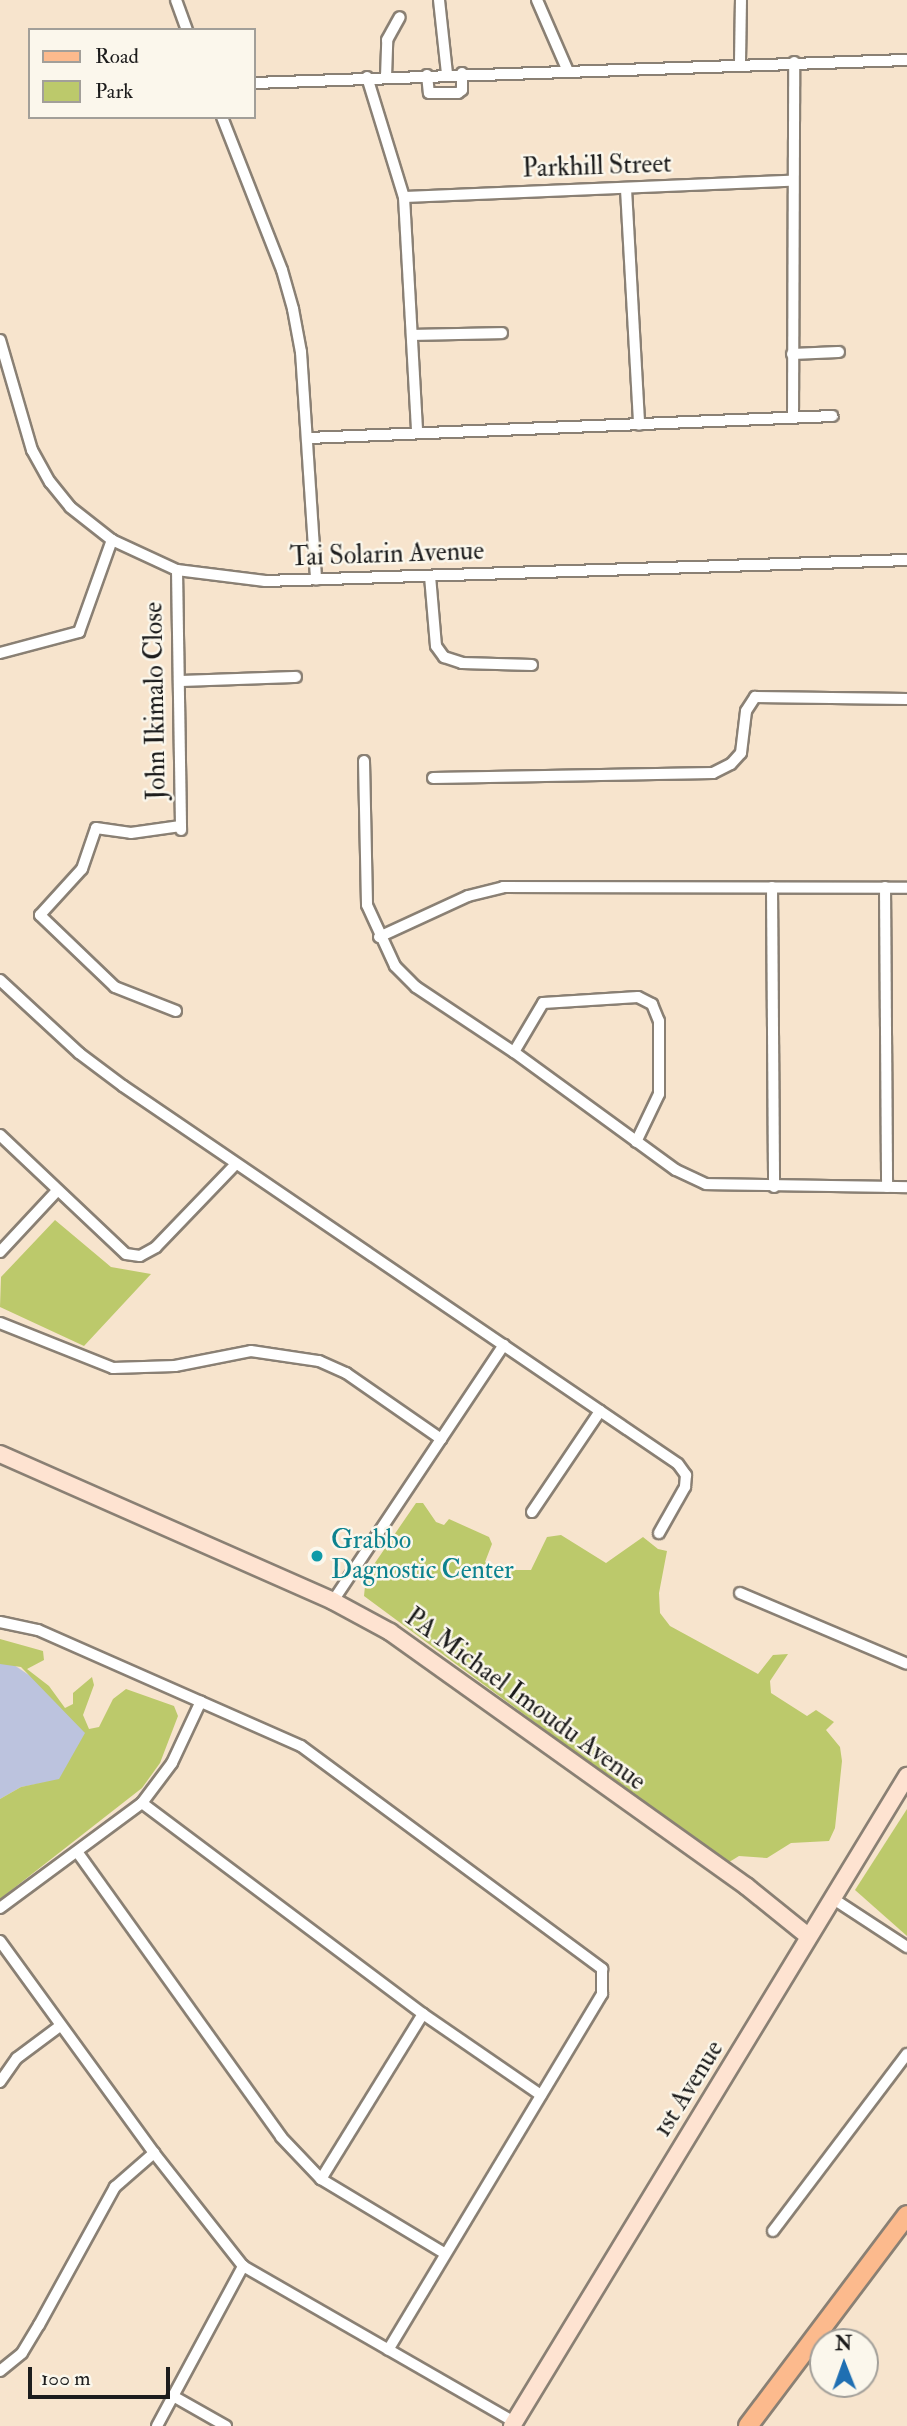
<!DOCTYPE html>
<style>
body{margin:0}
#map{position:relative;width:907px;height:2426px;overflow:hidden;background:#f7e4cd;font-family:"IM FELL Double Pica",serif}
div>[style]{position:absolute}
.industrial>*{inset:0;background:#bcc3de}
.green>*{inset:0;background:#bcc96b}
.roads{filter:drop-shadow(2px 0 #8a8074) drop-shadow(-2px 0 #8a8074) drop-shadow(0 2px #8a8074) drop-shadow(0 -2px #8a8074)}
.street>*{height:10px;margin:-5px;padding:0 5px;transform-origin:5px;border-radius:5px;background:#fff}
.secondary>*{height:16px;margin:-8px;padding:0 8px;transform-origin:8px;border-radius:8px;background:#fee3d1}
.primary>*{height:18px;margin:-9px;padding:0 9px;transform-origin:9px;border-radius:9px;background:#fcba8d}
.dots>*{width:19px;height:19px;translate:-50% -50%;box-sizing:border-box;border:4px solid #fbf7ec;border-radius:50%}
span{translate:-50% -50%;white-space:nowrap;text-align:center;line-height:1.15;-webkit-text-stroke:5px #fbf7ec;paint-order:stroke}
.street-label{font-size:26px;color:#1c1c1c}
.culture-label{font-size:26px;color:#0d838f}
.left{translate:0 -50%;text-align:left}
.legend{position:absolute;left:28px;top:28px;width:228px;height:91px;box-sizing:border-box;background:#fbf7ec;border:2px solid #a29f99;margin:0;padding:9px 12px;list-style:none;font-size:21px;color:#1c1c1c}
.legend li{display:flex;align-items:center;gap:14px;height:35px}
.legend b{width:35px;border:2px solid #a29f99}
.north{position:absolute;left:809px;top:2328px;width:70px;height:70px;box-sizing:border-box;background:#fbf7ec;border:2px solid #a29f99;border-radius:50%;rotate:359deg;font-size:19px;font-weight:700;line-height:28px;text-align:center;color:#1c1c1c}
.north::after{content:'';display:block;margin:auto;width:24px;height:32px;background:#1f6fb2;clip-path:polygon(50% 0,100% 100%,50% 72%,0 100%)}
.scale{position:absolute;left:28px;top:2367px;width:142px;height:32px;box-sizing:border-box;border:4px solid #1c1c1c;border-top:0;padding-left:9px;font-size:21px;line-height:24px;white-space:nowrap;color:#1c1c1c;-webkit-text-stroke:5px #fbf7ec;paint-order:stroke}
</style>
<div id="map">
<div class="industrial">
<div style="clip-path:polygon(11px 1663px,35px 1679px,86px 1733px,59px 1780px,21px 1787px,0 1799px,0 1664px)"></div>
</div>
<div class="green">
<div style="clip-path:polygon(55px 1220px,111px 1267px,151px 1274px,84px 1346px,0 1307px,1px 1277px)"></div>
<div style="clip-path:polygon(416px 1503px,423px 1503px,436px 1522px,444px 1525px,449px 1519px,489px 1537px,492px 1544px,485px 1562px,494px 1570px,531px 1570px,547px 1537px,561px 1535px,606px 1563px,643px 1537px,658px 1549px,667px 1551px,659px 1593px,660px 1613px,670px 1626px,758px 1674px,773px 1655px,788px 1654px,770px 1681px,771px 1693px,807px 1716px,816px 1710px,834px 1722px,826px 1730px,840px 1747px,842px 1761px,835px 1828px,829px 1841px,791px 1843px,767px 1858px,739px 1856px,726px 1864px,364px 1596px,366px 1576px)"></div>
<div style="clip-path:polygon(0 1639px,43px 1651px,44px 1660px,27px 1669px,49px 1686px,65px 1708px,73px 1704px,73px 1693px,92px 1677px,94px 1685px,83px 1715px,89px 1729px,99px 1727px,113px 1699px,126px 1689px,174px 1706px,178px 1716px,160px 1763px,142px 1788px,0 1899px,0 1799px,21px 1787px,59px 1779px,85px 1733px,21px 1667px,0 1664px)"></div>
<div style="clip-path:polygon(907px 1809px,907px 1936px,855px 1890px)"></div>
</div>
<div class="roads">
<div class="street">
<div style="left:176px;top:0;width:32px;rotate:70deg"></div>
<div style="left:439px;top:0;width:74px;rotate:83.8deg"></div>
<div style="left:537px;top:0;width:75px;rotate:66.5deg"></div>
<div style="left:740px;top:62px;width:62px;rotate:-89.1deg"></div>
<div style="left:427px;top:75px;width:18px;rotate:84deg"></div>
<div style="left:429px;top:93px;width:29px"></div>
<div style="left:458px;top:93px;width:5px;rotate:-37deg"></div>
<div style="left:462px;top:90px;width:17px;rotate:-90deg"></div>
<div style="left:367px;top:77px;width:126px;rotate:72.9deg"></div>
<div style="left:404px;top:197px;width:235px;rotate:86.8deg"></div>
<div style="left:386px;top:77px;width:37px;rotate:-88deg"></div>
<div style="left:387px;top:40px;width:26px;rotate:-61deg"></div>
<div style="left:254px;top:83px;width:653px;rotate:-2.02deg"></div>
<div style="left:222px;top:117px;width:164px;rotate:68.6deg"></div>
<div style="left:282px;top:270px;width:41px;rotate:74.2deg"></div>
<div style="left:293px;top:309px;width:44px;rotate:79.5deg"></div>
<div style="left:301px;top:352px;width:228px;rotate:86.2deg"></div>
<div style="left:626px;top:189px;width:236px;rotate:86.8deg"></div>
<div style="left:404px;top:197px;width:387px;rotate:-2.4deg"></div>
<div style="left:415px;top:335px;width:87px;rotate:-1.3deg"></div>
<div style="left:0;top:340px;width:115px;rotate:73.8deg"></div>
<div style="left:32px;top:450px;width:37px;rotate:61deg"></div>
<div style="left:50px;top:482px;width:32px;rotate:51deg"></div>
<div style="left:70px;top:507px;width:53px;rotate:38.2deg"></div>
<div style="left:112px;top:540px;width:72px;rotate:24.8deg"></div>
<div style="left:177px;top:570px;width:89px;rotate:7.1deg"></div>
<div style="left:265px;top:581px;width:642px;rotate:-1.87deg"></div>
<div style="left:792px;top:354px;width:47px;rotate:-2.4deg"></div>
<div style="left:793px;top:418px;width:356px;rotate:-89.8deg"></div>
<div style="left:308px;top:438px;width:525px;rotate:-2.4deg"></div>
<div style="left:177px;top:570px;width:260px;rotate:89.1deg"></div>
<div style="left:430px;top:576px;width:70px;rotate:85.1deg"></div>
<div style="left:436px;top:646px;width:14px;rotate:54deg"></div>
<div style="left:444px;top:657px;width:19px;rotate:18deg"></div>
<div style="left:462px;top:663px;width:70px;rotate:1.6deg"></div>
<div style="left:0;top:653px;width:82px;rotate:-14.9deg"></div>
<div style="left:79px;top:632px;width:98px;rotate:-70.3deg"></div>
<div style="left:179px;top:681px;width:117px;rotate:-2deg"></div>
<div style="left:364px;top:761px;width:144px;rotate:88.8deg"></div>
<div style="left:367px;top:905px;width:67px;rotate:65.3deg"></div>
<div style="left:395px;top:966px;width:30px;rotate:45deg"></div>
<div style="left:416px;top:987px;width:118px;rotate:33.6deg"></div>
<div style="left:514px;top:1052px;width:200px;rotate:36.1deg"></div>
<div style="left:676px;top:1170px;width:33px;rotate:25deg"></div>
<div style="left:706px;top:1184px;width:201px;rotate:0.9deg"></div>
<div style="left:433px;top:778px;width:280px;rotate:-1deg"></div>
<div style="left:713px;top:773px;width:20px;rotate:-27deg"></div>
<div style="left:731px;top:764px;width:15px;rotate:-48deg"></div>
<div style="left:741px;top:753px;width:42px;rotate:-83.2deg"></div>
<div style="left:746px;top:711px;width:17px;rotate:-57deg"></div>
<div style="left:755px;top:697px;width:152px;rotate:0.8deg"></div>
<div style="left:772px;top:887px;width:300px;rotate:89.6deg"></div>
<div style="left:885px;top:887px;width:300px;rotate:89.6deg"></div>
<div style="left:379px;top:937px;width:98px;rotate:-24.7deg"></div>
<div style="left:468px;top:896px;width:36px;rotate:-14deg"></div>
<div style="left:503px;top:887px;width:404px;rotate:0.1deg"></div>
<div style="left:0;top:980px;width:108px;rotate:42.7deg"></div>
<div style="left:79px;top:1053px;width:55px;rotate:36.9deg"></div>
<div style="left:123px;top:1086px;width:671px;rotate:34.26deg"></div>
<div style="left:678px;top:1464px;width:14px;rotate:54deg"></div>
<div style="left:686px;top:1475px;width:12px;rotate:95deg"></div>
<div style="left:685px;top:1487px;width:53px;rotate:119.5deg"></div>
<div style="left:176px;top:1011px;width:66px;rotate:-158.5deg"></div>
<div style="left:115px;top:987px;width:104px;rotate:-136.2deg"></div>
<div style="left:40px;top:915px;width:62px;rotate:-47.6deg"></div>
<div style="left:82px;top:869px;width:43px;rotate:-71.1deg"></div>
<div style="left:96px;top:828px;width:35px;rotate:8deg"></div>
<div style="left:131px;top:833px;width:50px;rotate:-8deg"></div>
<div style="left:514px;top:1052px;width:57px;rotate:-59.4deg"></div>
<div style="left:543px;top:1003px;width:95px;rotate:-3.6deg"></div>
<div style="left:638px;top:997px;width:16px;rotate:27deg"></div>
<div style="left:652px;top:1004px;width:18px;rotate:68deg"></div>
<div style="left:659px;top:1021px;width:73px;rotate:90deg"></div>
<div style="left:659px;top:1094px;width:53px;rotate:115.6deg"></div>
<div style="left:0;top:1135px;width:173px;rotate:43.4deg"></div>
<div style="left:126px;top:1254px;width:14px;rotate:8deg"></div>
<div style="left:140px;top:1256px;width:18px;rotate:-29deg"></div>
<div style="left:156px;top:1247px;width:115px;rotate:-46.1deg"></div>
<div style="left:0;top:1252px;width:82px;rotate:-47deg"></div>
<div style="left:0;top:1323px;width:122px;rotate:21.7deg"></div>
<div style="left:113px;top:1368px;width:62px;rotate:-1.8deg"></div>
<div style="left:175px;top:1366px;width:77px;rotate:-11.2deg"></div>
<div style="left:251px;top:1351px;width:69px;rotate:8.4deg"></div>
<div style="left:319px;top:1361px;width:30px;rotate:24deg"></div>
<div style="left:346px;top:1373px;width:116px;rotate:34.8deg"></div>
<div style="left:532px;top:1512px;width:122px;rotate:-56deg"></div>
<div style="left:740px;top:1593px;width:181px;rotate:23deg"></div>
<div style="left:333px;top:1601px;width:308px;rotate:-56.3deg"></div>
<div style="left:0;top:1622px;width:39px;rotate:12deg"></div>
<div style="left:38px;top:1630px;width:287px;rotate:23.8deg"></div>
<div style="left:301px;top:1746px;width:375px;rotate:36.5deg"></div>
<div style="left:602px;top:1969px;width:25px;rotate:90deg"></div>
<div style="left:602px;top:1994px;width:415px;rotate:121deg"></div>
<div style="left:142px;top:1803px;width:351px;rotate:36.9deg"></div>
<div style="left:423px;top:2014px;width:143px;rotate:34.5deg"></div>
<div style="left:78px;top:1853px;width:349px;rotate:54.4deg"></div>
<div style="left:281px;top:2137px;width:58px;rotate:46.4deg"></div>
<div style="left:321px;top:2179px;width:144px;rotate:31deg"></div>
<div style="left:832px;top:1898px;width:90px;rotate:33.2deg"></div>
<div style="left:0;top:1908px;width:177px;rotate:-36.5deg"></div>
<div style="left:142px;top:1803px;width:50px;rotate:-53.1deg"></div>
<div style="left:172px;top:1763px;width:68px;rotate:-64.9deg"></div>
<div style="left:0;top:1941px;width:262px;rotate:54deg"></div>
<div style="left:154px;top:2153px;width:144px;rotate:51.8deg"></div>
<div style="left:243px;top:2266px;width:313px;rotate:29.9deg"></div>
<div style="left:0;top:2082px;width:29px;rotate:-55deg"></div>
<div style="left:17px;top:2058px;width:54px;rotate:-36.7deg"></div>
<div style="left:321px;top:2179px;width:194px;rotate:-58.3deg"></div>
<div style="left:773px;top:2231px;width:222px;rotate:-52.9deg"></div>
<div style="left:0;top:2371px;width:28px;rotate:-39deg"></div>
<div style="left:22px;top:2353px;width:33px;rotate:-59deg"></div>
<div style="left:39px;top:2325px;width:158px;rotate:-61.2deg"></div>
<div style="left:115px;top:2187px;width:52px;rotate:-41.1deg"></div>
<div style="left:173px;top:2396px;width:61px;rotate:29.5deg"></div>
<div style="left:157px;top:2426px;width:182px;rotate:-61.7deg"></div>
</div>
<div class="secondary">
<div style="left:0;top:1454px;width:364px;rotate:23.8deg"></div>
<div style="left:333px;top:1601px;width:65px;rotate:28.5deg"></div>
<div style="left:390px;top:1632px;width:437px;rotate:35.5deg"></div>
<div style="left:746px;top:1886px;width:80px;rotate:38.9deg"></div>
<div style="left:512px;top:2426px;width:761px;rotate:-58.71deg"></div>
</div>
<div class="primary">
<div style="left:748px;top:2426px;width:264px;rotate:-53deg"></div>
</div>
</div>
<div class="dots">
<div style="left:317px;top:1556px;background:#0f9aa8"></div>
</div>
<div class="street-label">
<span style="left:597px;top:167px;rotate:-2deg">Parkhill Street</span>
<span style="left:387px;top:555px;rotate:-2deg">Tai Solarin Avenue</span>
<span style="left:156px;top:701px;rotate:-91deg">John Ikimalo Close</span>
<span style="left:525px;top:1700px;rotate:36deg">PA Michael Imoudu Avenue</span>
<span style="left:689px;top:2089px;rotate:-58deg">1st Avenue</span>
</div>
<div class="culture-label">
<span class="left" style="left:331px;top:1556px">Grabbo<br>Dagnostic Center</span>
</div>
<ul class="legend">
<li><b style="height:9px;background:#fcba8d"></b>Road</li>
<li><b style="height:19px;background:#bcc96b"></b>Park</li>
</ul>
<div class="north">N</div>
<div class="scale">100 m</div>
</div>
